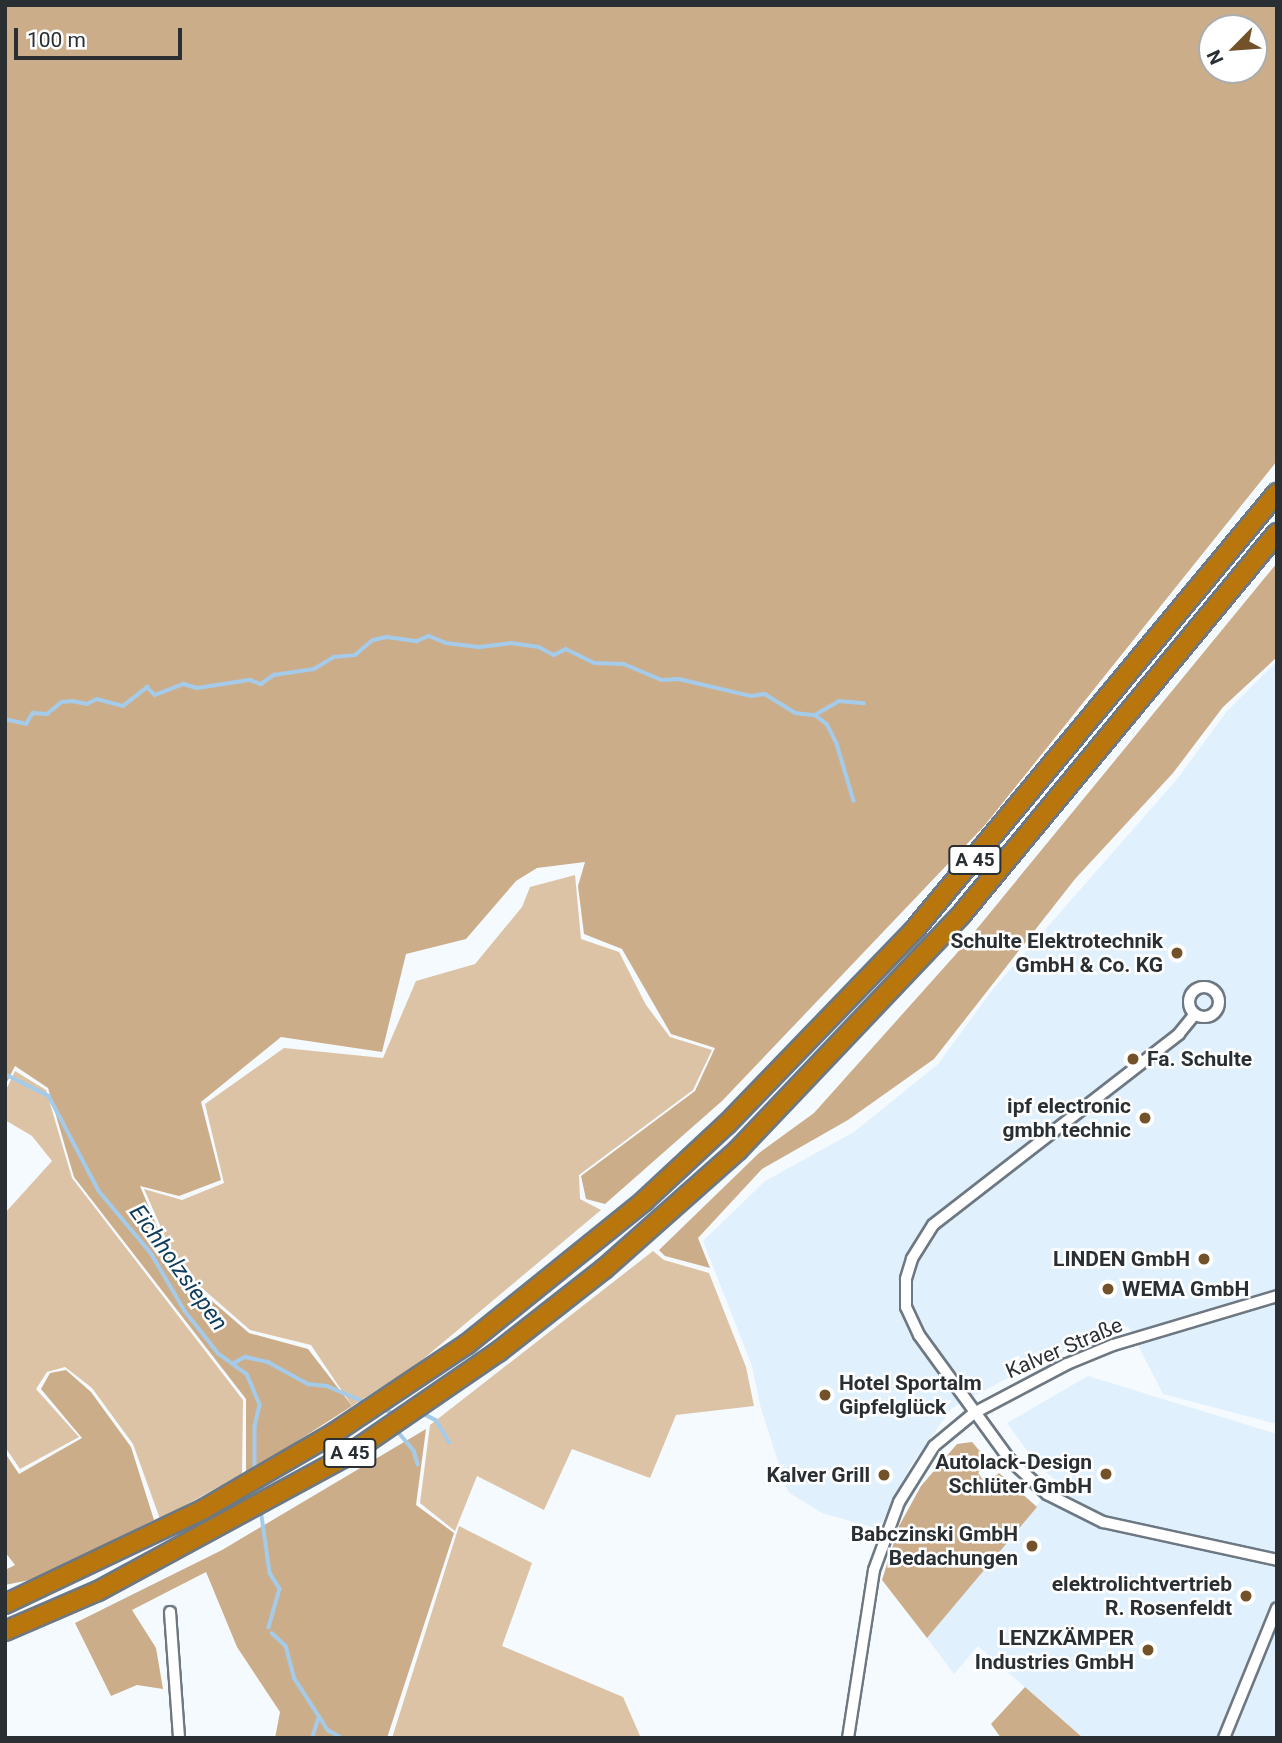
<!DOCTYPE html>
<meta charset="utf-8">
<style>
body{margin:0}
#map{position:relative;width:1282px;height:1743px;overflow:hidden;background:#f5fafe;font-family:Roboto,sans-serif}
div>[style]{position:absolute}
.built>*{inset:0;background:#e1f0fd}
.green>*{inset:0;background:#ddc3a6}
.forest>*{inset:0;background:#ccad8a}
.stream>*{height:3.5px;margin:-1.75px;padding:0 1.75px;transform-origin:1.75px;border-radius:1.75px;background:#a5cbea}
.roads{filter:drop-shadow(2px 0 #6d7882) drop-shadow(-2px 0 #6d7882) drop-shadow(0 2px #6d7882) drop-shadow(0 -2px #6d7882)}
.minor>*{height:10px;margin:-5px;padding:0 5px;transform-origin:5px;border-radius:5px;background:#fff}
.minor>.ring{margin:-5px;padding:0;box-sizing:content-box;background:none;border:10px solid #fff;border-radius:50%}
.motorway>*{height:18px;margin:-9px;padding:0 9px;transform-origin:9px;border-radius:9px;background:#b9760d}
.dots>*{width:19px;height:19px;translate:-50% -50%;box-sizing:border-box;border:4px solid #fff;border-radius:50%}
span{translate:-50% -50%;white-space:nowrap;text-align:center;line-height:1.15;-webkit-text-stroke:5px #fff;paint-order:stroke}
.shield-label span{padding:2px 5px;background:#fff;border:2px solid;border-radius:5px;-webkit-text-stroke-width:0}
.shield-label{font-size:19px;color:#2a2f33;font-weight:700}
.poi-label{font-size:21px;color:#2a2f33;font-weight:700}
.right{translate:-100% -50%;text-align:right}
.left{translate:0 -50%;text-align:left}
.street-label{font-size:21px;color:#2a2f33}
.water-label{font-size:23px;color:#0e3c5b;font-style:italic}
.frame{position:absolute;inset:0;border:7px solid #2a2f33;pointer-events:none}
.north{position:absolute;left:1198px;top:14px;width:70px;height:70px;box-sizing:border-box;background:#fff;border:2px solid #aaacad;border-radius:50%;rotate:245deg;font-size:19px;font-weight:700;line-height:28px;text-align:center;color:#2a2f33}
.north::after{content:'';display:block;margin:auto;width:24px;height:32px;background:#735229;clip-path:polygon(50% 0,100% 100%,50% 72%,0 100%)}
.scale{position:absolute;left:14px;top:28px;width:168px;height:32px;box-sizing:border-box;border:4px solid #2a2f33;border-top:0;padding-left:9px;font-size:21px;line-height:24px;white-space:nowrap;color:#2a2f33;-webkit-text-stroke:5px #fff;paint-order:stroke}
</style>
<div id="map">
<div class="built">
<div style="clip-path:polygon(1277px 661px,1277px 1424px,1163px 1394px,1128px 1326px,1037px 1362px,952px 1408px,911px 1465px,879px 1529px,822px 1513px,788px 1492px,761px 1409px,752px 1366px,703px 1241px,765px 1181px,854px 1132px,938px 1064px,993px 989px,1178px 778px,1227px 711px)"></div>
<div style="clip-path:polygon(1088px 1376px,1277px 1434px,1277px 1738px,1083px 1738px,978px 1646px,954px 1674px,927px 1638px,1057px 1481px,1039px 1467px,1007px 1423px)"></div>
</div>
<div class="green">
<div style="clip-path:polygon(575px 875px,581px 939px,619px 952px,646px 1005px,670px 1037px,712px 1050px,693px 1090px,579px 1175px,580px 1199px,601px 1210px,416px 1365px,352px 1406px,311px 1345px,250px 1330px,179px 1268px,144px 1189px,182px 1200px,224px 1183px,205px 1104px,284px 1048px,383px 1058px,416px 981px,475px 964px,522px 907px,530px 887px)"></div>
<div style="clip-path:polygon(15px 1071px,46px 1090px,72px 1178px,243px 1400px,242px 1474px,160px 1519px,133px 1444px,92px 1388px,65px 1367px,47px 1372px,36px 1389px,79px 1437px,20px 1469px,5px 1447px,5px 1213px,52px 1161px,32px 1136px,5px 1120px,5px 1092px)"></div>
<div style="clip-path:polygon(653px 1251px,664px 1260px,709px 1273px,746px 1367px,754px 1406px,676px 1415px,650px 1478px,572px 1449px,544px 1510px,477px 1476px,455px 1531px,420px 1503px,430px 1425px)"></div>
<div style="clip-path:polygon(459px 1526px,532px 1563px,502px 1646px,623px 1697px,641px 1738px,392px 1738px)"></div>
</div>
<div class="forest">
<div style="clip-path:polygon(evenodd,5px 5px,1277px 5px,1277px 461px,985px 825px,722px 1101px,605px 1204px,586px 1199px,581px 1176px,695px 1091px,715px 1048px,671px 1034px,622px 949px,584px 934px,578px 886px,585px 862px,537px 868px,516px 881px,466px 939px,406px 954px,382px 1052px,281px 1037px,201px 1102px,221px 1180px,179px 1196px,140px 1186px,175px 1269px,249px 1333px,308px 1349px,352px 1406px,246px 1474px,246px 1399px,74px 1177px,48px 1088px,15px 1066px,5px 1086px,5px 5px,1212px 28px,1254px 28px,1254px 70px,1212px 70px,1212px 28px)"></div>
<div style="clip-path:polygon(1277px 563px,1277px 657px,1223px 707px,1173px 773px,1075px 879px,934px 1059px,848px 1120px,762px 1169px,698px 1238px,710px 1268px,665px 1256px,659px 1250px,759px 1153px,814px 1113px,957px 953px)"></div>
<div style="clip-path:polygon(66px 1370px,91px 1392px,131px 1447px,154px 1520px,35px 1579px,5px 1585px,5px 1570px,15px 1565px,5px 1552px,5px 1453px,19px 1474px,82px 1438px,41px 1389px,50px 1373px)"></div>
<div style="clip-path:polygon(426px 1429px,416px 1505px,454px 1533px,387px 1738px,275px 1738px,280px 1712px,237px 1647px,206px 1572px,132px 1610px,156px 1648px,163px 1689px,137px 1685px,111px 1696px,75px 1623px,222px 1550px)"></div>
<div style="clip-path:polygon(972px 1442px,990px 1463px,978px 1473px,986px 1484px,999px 1473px,1037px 1507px,927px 1638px,882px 1580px,899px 1526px,921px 1486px,957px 1444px)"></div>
<div style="clip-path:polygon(1025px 1687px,1083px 1738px,1001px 1738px,991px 1724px)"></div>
</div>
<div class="stream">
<div style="left:815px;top:715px;width:28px;rotate:-30deg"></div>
<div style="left:839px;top:701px;width:25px;rotate:5deg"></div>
<div style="left:5px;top:719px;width:22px;rotate:13deg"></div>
<div style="left:26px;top:724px;width:13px;rotate:-58deg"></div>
<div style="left:33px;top:713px;width:14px;rotate:4deg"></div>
<div style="left:47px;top:714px;width:19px;rotate:-39deg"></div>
<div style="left:62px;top:702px;width:10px;rotate:-6deg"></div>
<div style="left:72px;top:701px;width:15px;rotate:11deg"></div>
<div style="left:87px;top:704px;width:11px;rotate:-27deg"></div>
<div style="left:97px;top:699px;width:27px;rotate:15deg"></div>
<div style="left:123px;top:706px;width:31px;rotate:-38deg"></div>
<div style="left:147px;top:687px;width:11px;rotate:45deg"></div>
<div style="left:155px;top:695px;width:31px;rotate:-21deg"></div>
<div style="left:184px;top:684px;width:14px;rotate:17deg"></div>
<div style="left:197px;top:688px;width:54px;rotate:-8.6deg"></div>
<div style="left:250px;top:680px;width:12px;rotate:20deg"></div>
<div style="left:261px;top:684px;width:16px;rotate:-35deg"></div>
<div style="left:274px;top:675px;width:40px;rotate:-8.5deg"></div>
<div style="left:314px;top:669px;width:23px;rotate:-31deg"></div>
<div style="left:334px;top:657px;width:21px;rotate:-5deg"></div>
<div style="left:355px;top:655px;width:23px;rotate:-40deg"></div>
<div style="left:373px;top:640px;width:14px;rotate:-12deg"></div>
<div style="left:387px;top:637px;width:30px;rotate:8deg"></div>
<div style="left:417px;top:641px;width:13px;rotate:-23deg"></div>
<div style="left:429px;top:636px;width:18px;rotate:22deg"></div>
<div style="left:446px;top:643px;width:34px;rotate:7deg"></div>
<div style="left:480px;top:647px;width:31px;rotate:-7deg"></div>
<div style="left:511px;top:643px;width:28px;rotate:8deg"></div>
<div style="left:539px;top:647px;width:17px;rotate:28deg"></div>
<div style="left:554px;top:655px;width:13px;rotate:-27deg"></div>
<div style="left:566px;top:649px;width:32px;rotate:26deg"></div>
<div style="left:595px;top:663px;width:29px;rotate:2deg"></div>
<div style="left:624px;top:664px;width:41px;rotate:22.8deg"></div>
<div style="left:662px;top:680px;width:17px;rotate:-3deg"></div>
<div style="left:679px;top:679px;width:74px;rotate:13.3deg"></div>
<div style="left:751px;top:696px;width:14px;rotate:-8deg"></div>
<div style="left:765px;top:694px;width:36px;rotate:32deg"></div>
<div style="left:795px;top:713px;width:20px;rotate:6deg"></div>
<div style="left:815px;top:715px;width:15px;rotate:37deg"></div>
<div style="left:827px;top:724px;width:22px;rotate:63deg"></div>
<div style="left:837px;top:744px;width:59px;rotate:73.4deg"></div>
<div style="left:5px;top:1074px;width:49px;rotate:26.6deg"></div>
<div style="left:49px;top:1096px;width:107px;rotate:62.2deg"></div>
<div style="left:99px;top:1191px;width:81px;rotate:50deg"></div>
<div style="left:151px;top:1253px;width:67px;rotate:59.6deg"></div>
<div style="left:185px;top:1311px;width:55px;rotate:51.7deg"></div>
<div style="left:219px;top:1354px;width:34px;rotate:36deg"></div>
<div style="left:247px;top:1374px;width:34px;rotate:67deg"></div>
<div style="left:260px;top:1405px;width:22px;rotate:103deg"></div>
<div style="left:255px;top:1426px;width:47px;rotate:90deg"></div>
<div style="left:234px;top:1363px;width:13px;rotate:-29deg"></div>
<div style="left:245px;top:1357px;width:24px;rotate:12deg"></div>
<div style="left:268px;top:1362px;width:46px;rotate:28.8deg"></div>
<div style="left:308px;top:1384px;width:19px;rotate:6deg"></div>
<div style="left:327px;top:1386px;width:43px;rotate:23deg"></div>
<div style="left:380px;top:1408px;width:17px;rotate:21deg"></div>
<div style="left:420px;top:1412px;width:18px;rotate:27deg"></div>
<div style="left:436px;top:1420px;width:26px;rotate:59deg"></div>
<div style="left:395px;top:1428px;width:30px;rotate:50deg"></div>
<div style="left:414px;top:1451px;width:14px;rotate:73deg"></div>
<div style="left:261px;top:1509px;width:65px;rotate:82deg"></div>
<div style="left:270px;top:1573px;width:19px;rotate:58deg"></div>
<div style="left:280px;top:1589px;width:40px;rotate:106deg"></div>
<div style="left:272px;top:1633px;width:19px;rotate:43deg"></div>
<div style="left:286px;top:1646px;width:34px;rotate:75deg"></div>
<div style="left:295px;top:1679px;width:61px;rotate:57.1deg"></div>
<div style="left:328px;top:1730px;width:16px;rotate:30deg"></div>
<div style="left:312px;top:1738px;width:22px;rotate:-72deg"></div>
</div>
<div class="roads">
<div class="minor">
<div class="ring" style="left:1189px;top:987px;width:20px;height:20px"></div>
<div style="left:1195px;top:1014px;width:26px;rotate:129deg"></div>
<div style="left:1179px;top:1034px;width:311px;rotate:142.2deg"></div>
<div style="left:933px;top:1225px;width:40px;rotate:122deg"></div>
<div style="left:912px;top:1259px;width:21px;rotate:107deg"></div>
<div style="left:906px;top:1279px;width:28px;rotate:90deg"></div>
<div style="left:906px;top:1307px;width:31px;rotate:65deg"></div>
<div style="left:919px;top:1335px;width:153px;rotate:54deg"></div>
<div style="left:1009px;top:1459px;width:52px;rotate:42.6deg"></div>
<div style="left:1047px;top:1494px;width:63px;rotate:26.6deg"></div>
<div style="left:1103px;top:1522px;width:178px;rotate:12.3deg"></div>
<div style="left:170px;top:1612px;width:126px;rotate:85.9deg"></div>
<div style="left:848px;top:1738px;width:170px;rotate:-81.2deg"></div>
<div style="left:874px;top:1570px;width:72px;rotate:-69.8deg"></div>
<div style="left:899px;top:1502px;width:66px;rotate:-58deg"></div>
<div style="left:934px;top:1446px;width:52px;rotate:-39.5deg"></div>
<div style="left:974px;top:1413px;width:105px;rotate:-27.8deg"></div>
<div style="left:1067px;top:1364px;width:50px;rotate:-22.4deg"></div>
<div style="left:1113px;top:1345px;width:171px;rotate:-16.6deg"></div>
<div style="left:1224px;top:1738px;width:140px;rotate:-67.8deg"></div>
</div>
<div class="motorway">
<div style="left:5px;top:1604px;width:221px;rotate:-25.5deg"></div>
<div style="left:204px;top:1509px;width:151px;rotate:-30.3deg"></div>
<div style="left:334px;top:1433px;width:160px;rotate:-33.8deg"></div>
<div style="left:467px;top:1344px;width:228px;rotate:-38.9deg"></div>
<div style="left:644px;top:1201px;width:113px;rotate:-42.9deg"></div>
<div style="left:727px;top:1124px;width:271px;rotate:-46deg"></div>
<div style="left:915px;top:929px;width:567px;rotate:-50.3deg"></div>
<div style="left:5px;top:1631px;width:101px;rotate:-23.3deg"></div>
<div style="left:98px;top:1591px;width:281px;rotate:-28.5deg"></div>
<div style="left:345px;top:1457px;width:186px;rotate:-34.5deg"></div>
<div style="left:498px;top:1352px;width:135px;rotate:-38.1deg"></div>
<div style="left:604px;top:1269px;width:179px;rotate:-41.6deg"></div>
<div style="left:738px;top:1150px;width:324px;rotate:-46.5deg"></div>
<div style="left:961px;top:915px;width:496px;rotate:-50.4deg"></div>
</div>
</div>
<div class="dots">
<div style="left:1177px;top:953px;background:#735229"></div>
<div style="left:1133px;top:1059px;background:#735229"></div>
<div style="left:1145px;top:1118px;background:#735229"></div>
<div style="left:1204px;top:1259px;background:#735229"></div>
<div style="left:1108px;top:1289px;background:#735229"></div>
<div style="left:825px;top:1395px;background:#735229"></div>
<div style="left:1106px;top:1474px;background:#735229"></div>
<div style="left:884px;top:1475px;background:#735229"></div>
<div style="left:1032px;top:1546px;background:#735229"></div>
<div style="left:1246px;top:1596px;background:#735229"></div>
<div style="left:1148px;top:1650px;background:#735229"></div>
</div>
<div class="shield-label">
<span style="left:975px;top:860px">A 45</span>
<span style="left:350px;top:1453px">A 45</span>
</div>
<div class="poi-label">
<span class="right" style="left:1163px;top:953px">Schulte Elektrotechnik<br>GmbH &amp; Co. KG</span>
<span class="left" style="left:1147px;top:1059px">Fa. Schulte</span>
<span class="right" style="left:1131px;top:1118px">ipf electronic<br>gmbh technic</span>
<span class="right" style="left:1190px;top:1259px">LINDEN GmbH</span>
<span class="left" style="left:1122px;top:1289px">WEMA GmbH</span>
<span class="left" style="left:839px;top:1395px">Hotel Sportalm<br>Gipfelglück</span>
<span class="right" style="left:1092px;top:1474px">Autolack-Design<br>Schlüter GmbH</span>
<span class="right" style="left:870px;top:1475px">Kalver Grill</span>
<span class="right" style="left:1018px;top:1546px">Babczinski GmbH<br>Bedachungen</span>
<span class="right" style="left:1232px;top:1596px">elektrolichtvertrieb<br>R. Rosenfeldt</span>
<span class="right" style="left:1134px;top:1650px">LENZKÄMPER<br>Industries GmbH</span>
</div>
<div class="street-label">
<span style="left:1064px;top:1348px;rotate:-23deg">Kalver Straße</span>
</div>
<div class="water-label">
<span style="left:178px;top:1268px;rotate:54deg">Eichholzsiepen</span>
</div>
<div class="frame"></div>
<div class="north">N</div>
<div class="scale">100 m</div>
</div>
